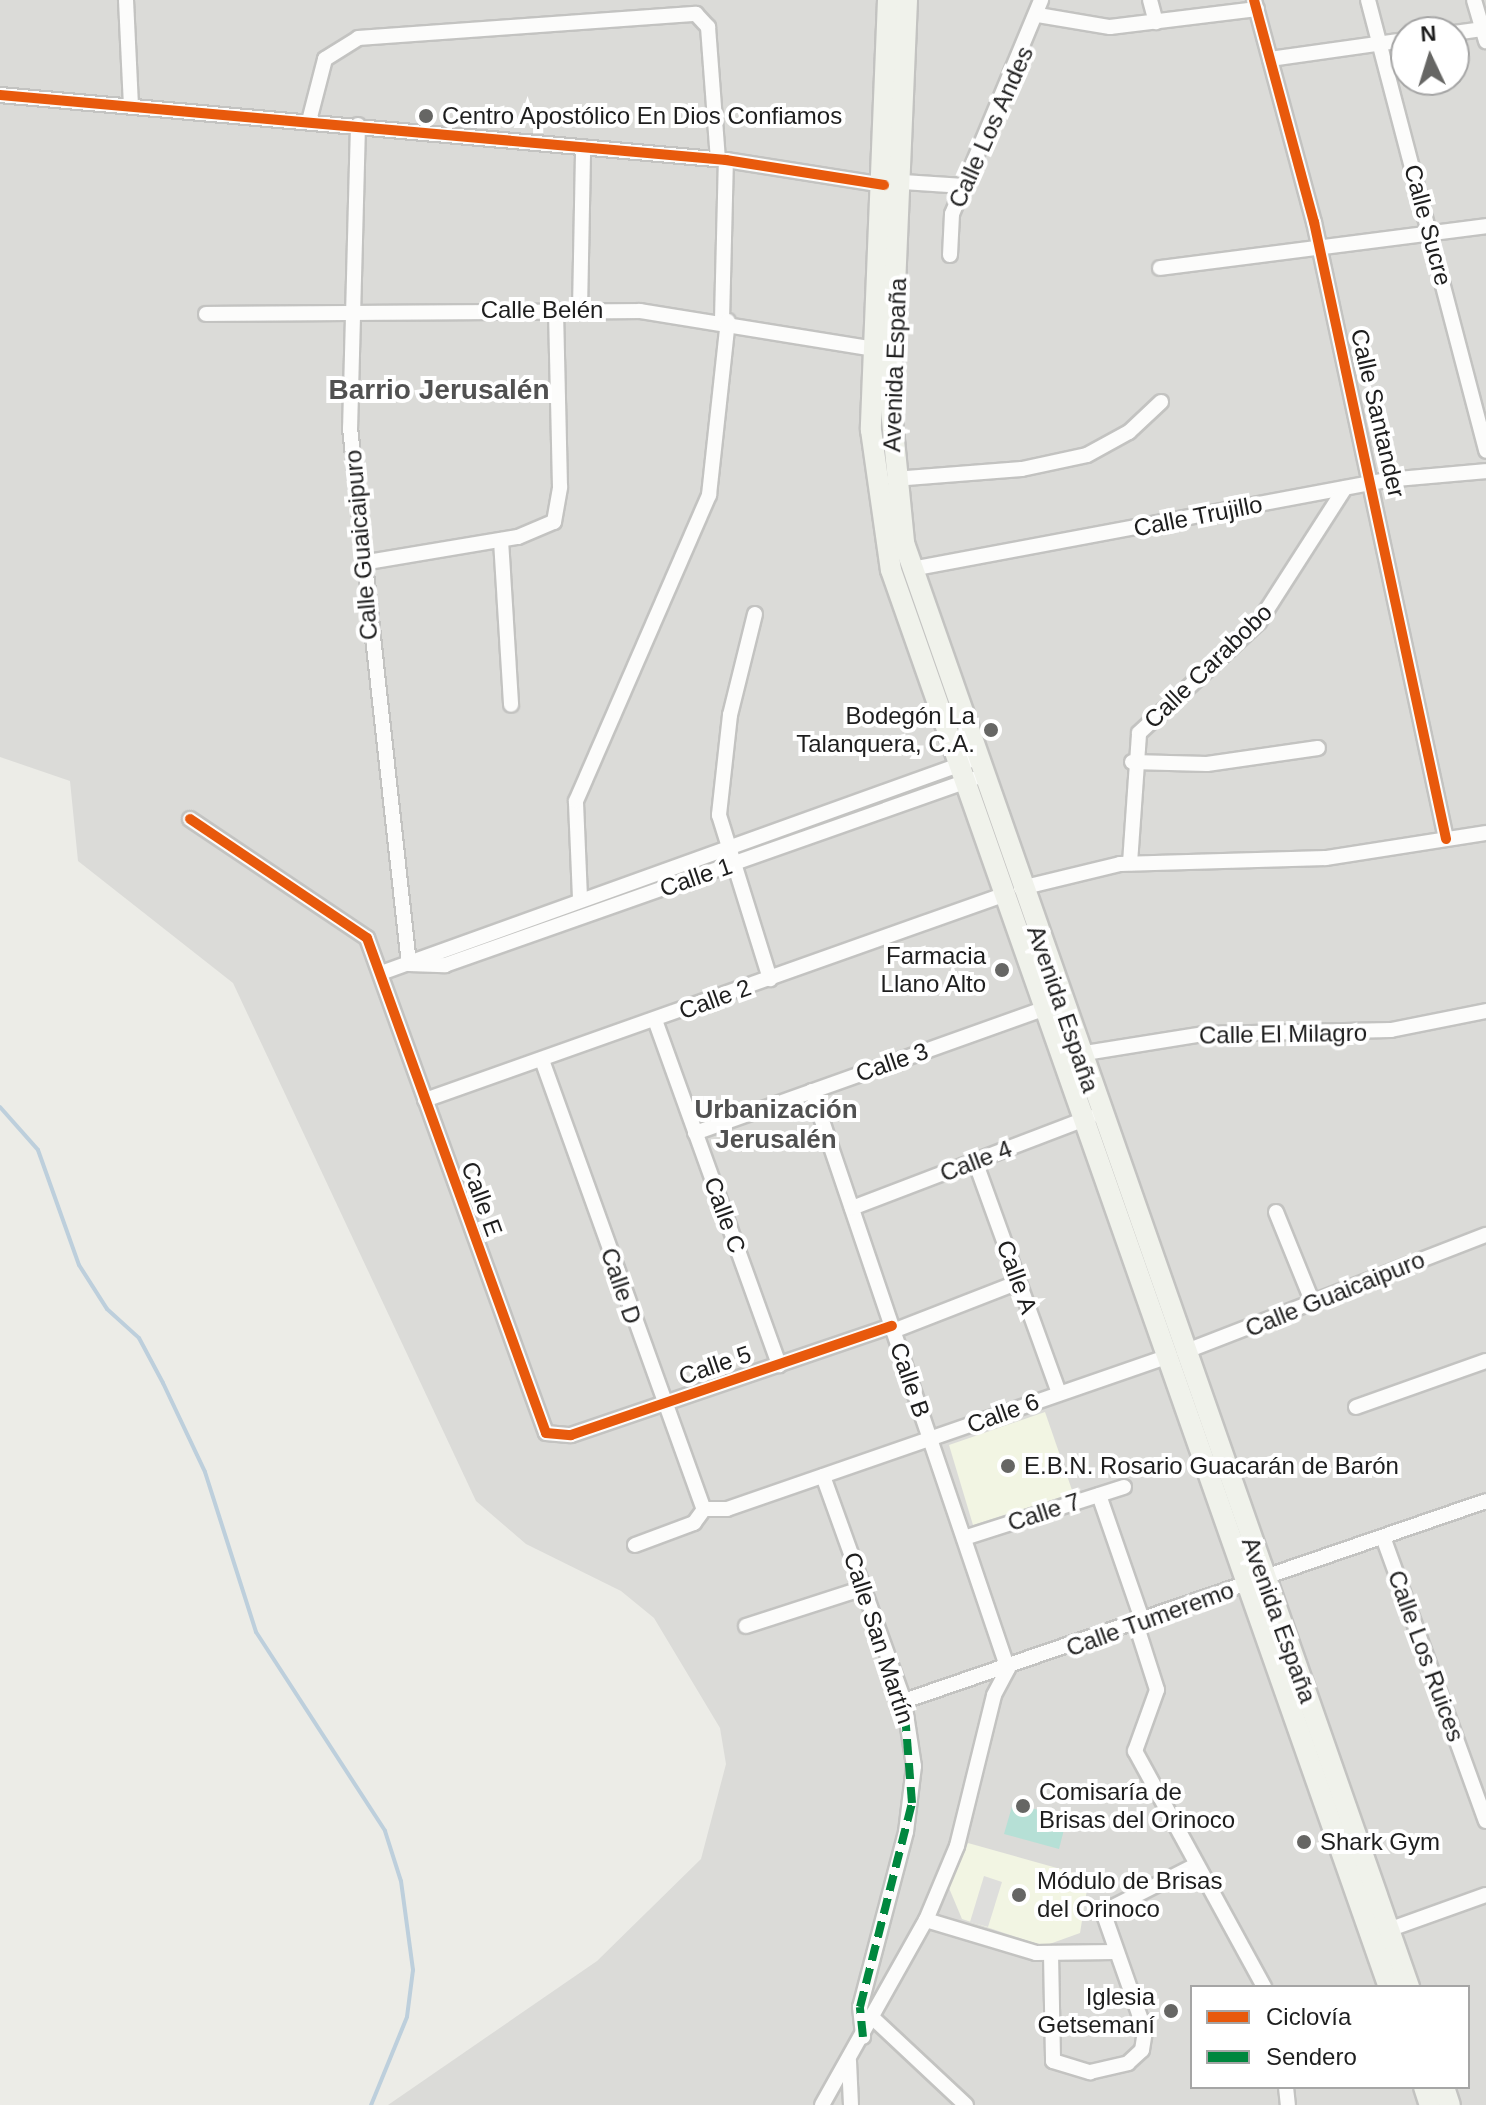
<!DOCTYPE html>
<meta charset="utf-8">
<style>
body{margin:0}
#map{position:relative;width:1486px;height:2105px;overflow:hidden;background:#ecece7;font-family:Helvetica,sans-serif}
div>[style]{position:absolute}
.residential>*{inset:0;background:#dbdbd8}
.education>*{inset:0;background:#f2f5e3}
.grass>*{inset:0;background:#d3e8c8}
.pitch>*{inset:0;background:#b6e0d6}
.parking>*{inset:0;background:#dededc}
.stream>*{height:4px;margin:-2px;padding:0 2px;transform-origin:2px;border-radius:2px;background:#bdcfdc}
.roads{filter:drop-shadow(2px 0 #c3c3c1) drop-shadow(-2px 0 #c3c3c1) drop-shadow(0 2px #c3c3c1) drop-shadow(0 -2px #c3c3c1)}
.minor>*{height:14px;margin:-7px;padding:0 7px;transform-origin:7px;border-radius:7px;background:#fcfcfb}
.secondary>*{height:20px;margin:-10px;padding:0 10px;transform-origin:10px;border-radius:10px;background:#f0f2eb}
.quiet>*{height:8px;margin-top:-4px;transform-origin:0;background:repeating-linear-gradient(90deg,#00873e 0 16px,transparent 0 24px)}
.cycleway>*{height:10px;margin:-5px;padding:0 5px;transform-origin:5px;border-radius:5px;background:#e8590c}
.dots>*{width:22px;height:22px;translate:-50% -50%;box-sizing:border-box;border:4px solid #fff;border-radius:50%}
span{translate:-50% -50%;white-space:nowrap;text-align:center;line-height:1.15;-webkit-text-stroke:8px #fff;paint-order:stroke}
.poi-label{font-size:24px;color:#1e1e1e}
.left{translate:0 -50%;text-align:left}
.right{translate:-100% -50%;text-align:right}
.street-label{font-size:24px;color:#1e1e1e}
.neighbourhood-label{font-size:26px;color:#515151;font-weight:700}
.quarter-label{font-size:28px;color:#515151;font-weight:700}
.legend{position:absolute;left:1190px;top:1985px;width:280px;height:104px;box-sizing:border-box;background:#fff;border:2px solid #a5a5a5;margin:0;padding:10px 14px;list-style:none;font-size:24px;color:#1e1e1e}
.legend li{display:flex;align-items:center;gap:16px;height:40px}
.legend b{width:40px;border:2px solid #a5a5a5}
.north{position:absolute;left:1390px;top:16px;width:80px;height:80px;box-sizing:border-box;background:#fff;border:2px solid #a5a5a5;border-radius:50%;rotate:356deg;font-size:22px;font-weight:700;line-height:32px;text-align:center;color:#1e1e1e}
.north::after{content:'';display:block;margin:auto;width:28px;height:36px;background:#666664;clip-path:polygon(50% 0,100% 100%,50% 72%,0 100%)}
</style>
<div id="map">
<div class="residential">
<div style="clip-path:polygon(evenodd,0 0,1486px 0,1486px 2105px,388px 2105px,597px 1961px,701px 1859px,726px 1764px,720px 1728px,654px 1618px,621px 1591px,526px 1544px,476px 1501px,233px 983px,78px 861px,70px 781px,0 757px,0 0,1406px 32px,1454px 32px,1454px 80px,1406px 80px,1406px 32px,0 0,1192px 1987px,1468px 1987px,1468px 2087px,1192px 2087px,1192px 1987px)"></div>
</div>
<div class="education">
<div style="clip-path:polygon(1045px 1412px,1073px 1493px,973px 1525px,949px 1445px)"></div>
<div style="clip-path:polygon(968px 1843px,1089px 1877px,1080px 1933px,1044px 1946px,962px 1919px,949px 1888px)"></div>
</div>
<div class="grass">
<div style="clip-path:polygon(951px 777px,740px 854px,737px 851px,950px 776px)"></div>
<div style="clip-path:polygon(719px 857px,718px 862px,457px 951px)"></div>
</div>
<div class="pitch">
<div style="clip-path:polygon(1013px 1803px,1067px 1818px,1059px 1849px,1004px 1834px)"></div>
</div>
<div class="parking">
<div style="clip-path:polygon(984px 1876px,1002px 1882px,988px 1927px,970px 1922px)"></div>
</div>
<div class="stream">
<div style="left:0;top:1107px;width:57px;rotate:48.5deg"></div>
<div style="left:38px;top:1150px;width:122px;rotate:70.4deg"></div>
<div style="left:79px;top:1265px;width:52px;rotate:57.5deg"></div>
<div style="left:107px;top:1309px;width:43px;rotate:42.2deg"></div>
<div style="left:139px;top:1338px;width:51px;rotate:61.9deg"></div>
<div style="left:163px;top:1383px;width:98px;rotate:64.7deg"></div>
<div style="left:205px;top:1472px;width:168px;rotate:72.3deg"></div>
<div style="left:256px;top:1632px;width:237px;rotate:57deg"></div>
<div style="left:385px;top:1831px;width:52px;rotate:72.3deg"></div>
<div style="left:401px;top:1881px;width:90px;rotate:82.3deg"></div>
<div style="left:413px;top:1970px;width:47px;rotate:97.3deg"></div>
<div style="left:407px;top:2017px;width:95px;rotate:112.2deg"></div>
</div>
<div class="roads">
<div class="minor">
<div style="left:126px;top:0;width:105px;rotate:87.3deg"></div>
<div style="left:1150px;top:0;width:23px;rotate:75deg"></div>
<div style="left:1254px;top:0;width:230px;rotate:74.9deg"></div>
<div style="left:1314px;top:222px;width:631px;rotate:77.92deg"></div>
<div style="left:1368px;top:0;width:466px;rotate:75.3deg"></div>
<div style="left:1474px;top:0;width:43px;rotate:73.7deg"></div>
<div style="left:1038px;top:15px;width:73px;rotate:9.5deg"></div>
<div style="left:1110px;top:27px;width:148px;rotate:-7deg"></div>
<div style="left:1454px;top:33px;width:28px;rotate:-8deg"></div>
<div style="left:1270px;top:59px;width:137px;rotate:-8deg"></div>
<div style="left:0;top:95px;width:729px;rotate:5.12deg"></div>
<div style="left:726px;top:160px;width:160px;rotate:9deg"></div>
<div style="left:309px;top:121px;width:64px;rotate:-75.5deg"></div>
<div style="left:325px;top:59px;width:39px;rotate:-32deg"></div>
<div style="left:358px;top:38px;width:339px;rotate:-4.1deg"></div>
<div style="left:696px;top:14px;width:18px;rotate:47deg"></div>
<div style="left:708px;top:27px;width:132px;rotate:85.7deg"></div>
<div style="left:358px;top:125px;width:303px;rotate:91.5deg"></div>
<div style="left:350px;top:428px;width:539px;rotate:83.72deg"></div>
<div style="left:903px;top:182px;width:61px;rotate:3.8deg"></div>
<div style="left:950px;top:255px;width:41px;rotate:-87.2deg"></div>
<div style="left:952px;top:214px;width:232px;rotate:-67.4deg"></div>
<div style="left:1160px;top:268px;width:329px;rotate:-7.3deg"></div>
<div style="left:580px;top:310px;width:163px;rotate:-88.9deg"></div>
<div style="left:206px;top:314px;width:434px;rotate:-0.4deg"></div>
<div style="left:640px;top:311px;width:237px;rotate:9.2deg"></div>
<div style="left:722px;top:320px;width:160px;rotate:-88.6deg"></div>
<div style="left:894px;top:479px;width:128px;rotate:-4.5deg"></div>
<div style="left:1022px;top:469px;width:66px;rotate:-12.2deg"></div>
<div style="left:1087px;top:455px;width:48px;rotate:-28.7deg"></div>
<div style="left:1129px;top:432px;width:44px;rotate:-43.2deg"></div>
<div style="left:501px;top:540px;width:165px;rotate:86.5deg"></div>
<div style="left:362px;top:563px;width:158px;rotate:-9.5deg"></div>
<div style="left:518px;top:537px;width:39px;rotate:-23deg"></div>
<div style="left:554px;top:522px;width:36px;rotate:-80deg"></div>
<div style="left:560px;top:487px;width:177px;rotate:-91.3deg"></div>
<div style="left:911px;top:569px;width:483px;rotate:-10.6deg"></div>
<div style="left:1386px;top:480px;width:100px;rotate:-5.1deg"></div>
<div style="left:755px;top:614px;width:104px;rotate:103.9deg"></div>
<div style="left:730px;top:715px;width:101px;rotate:96.3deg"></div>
<div style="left:719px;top:815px;width:172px;rotate:72.7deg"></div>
<div style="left:1132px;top:762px;width:75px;rotate:1.5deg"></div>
<div style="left:1207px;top:764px;width:112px;rotate:-8.2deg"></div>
<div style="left:190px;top:819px;width:213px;rotate:33.9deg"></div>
<div style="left:367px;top:938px;width:526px;rotate:70.12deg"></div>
<div style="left:546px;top:1433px;width:25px;rotate:5deg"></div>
<div style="left:571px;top:1435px;width:339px;rotate:-18.8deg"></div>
<div style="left:1130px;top:863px;width:130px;rotate:-86deg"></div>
<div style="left:1139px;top:733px;width:163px;rotate:-42.8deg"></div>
<div style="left:1259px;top:622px;width:159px;rotate:-57.3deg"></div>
<div style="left:1021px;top:888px;width:102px;rotate:-13.6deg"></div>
<div style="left:1120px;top:864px;width:206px;rotate:-1.7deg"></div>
<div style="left:1326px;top:858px;width:162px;rotate:-8.9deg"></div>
<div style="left:580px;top:898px;width:97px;rotate:-92.4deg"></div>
<div style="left:576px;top:801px;width:334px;rotate:-66.5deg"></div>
<div style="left:709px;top:495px;width:175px;rotate:-83.8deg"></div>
<div style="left:409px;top:964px;width:36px;rotate:2deg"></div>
<div style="left:445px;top:965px;width:560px;rotate:-19.41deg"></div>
<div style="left:381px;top:973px;width:623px;rotate:-19.8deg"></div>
<div style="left:655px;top:1020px;width:367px;rotate:70.2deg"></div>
<div style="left:1079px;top:1054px;width:127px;rotate:-9.1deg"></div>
<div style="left:1204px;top:1034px;width:187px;rotate:-1.2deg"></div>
<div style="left:1391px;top:1030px;width:97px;rotate:-11.3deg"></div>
<div style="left:542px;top:1060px;width:477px;rotate:70.2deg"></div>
<div style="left:812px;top:1091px;width:610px;rotate:71.27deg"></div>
<div style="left:425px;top:1100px;width:613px;rotate:-19.53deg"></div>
<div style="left:695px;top:1133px;width:369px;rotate:-19.6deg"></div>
<div style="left:975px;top:1161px;width:247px;rotate:70.1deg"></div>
<div style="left:852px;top:1208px;width:255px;rotate:-20.9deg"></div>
<div style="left:1276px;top:1212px;width:98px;rotate:67.9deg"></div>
<div style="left:893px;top:1331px;width:135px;rotate:-21.3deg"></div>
<div style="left:1184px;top:1352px;width:324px;rotate:-21.2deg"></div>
<div style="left:1356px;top:1407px;width:138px;rotate:-19.5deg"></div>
<div style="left:823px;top:1476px;width:239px;rotate:70.2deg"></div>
<div style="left:904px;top:1701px;width:66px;rotate:81.3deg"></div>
<div style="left:914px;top:1766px;width:66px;rotate:96.9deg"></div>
<div style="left:906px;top:1832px;width:181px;rotate:104.7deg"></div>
<div style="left:860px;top:2007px;width:30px;rotate:84deg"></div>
<div style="left:1099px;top:1495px;width:134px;rotate:70.9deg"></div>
<div style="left:704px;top:1509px;width:23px"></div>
<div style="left:727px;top:1509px;width:465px;rotate:-19.1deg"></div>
<div style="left:1383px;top:1537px;width:302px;rotate:70.1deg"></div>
<div style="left:964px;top:1538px;width:168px;rotate:-17.7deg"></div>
<div style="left:635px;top:1545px;width:63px;rotate:-20.4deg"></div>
<div style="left:694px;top:1523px;width:17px;rotate:-54deg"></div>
<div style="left:1136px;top:1624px;width:69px;rotate:72.3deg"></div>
<div style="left:1157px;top:1690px;width:65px;rotate:109.8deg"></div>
<div style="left:1135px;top:1751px;width:269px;rotate:61.3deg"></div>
<div style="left:746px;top:1626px;width:124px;rotate:-17.9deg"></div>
<div style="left:904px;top:1701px;width:615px;rotate:-18.96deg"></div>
<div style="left:926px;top:1920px;width:115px;rotate:16.7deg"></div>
<div style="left:1036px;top:1953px;width:79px;rotate:-0.7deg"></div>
<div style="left:1388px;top:1930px;width:104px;rotate:-19.7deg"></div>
<div style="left:1051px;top:1954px;width:107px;rotate:88.9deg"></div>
<div style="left:1053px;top:2061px;width:39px;rotate:17deg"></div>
<div style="left:1090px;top:2072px;width:39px;rotate:-13deg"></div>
<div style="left:1128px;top:2063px;width:19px;rotate:-43deg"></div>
<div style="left:1142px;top:2050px;width:19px;rotate:-81deg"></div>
<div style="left:1145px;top:2031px;width:126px;rotate:-109.4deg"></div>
<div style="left:1103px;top:1912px;width:104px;rotate:-26.8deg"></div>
<div style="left:874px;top:2019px;width:126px;rotate:43.1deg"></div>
<div style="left:849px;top:2061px;width:44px;rotate:87.4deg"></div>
<div style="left:1286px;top:2087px;width:18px;rotate:84deg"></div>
<div style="left:822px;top:2105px;width:212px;rotate:-60.7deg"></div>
<div style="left:926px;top:1920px;width:80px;rotate:-67.3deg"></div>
<div style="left:957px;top:1846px;width:155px;rotate:-76.2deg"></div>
<div style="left:994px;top:1695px;width:30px;rotate:-62deg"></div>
</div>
<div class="secondary">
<div style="left:888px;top:0;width:430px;rotate:92.3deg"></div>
<div style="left:871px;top:430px;width:141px;rotate:81.9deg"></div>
<div style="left:891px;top:570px;width:1502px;rotate:70.64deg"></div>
<div style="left:907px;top:0;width:399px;rotate:92.4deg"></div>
<div style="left:890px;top:399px;width:145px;rotate:84.4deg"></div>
<div style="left:904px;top:543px;width:1530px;rotate:70.72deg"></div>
<div style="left:1424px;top:2087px;width:19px;rotate:72deg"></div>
<div style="left:1444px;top:2087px;width:19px;rotate:72deg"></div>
</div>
</div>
<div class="quiet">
<div style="left:863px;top:2037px;width:30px;rotate:-96deg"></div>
<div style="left:860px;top:2007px;width:211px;rotate:-75.7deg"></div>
<div style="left:912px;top:1803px;width:102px;rotate:-94.5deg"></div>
</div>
<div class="cycleway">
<div style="left:1254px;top:0;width:230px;rotate:74.9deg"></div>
<div style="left:1314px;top:222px;width:631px;rotate:77.92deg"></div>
<div style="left:0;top:95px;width:729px;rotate:5.12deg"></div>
<div style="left:726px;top:160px;width:160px;rotate:9deg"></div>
<div style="left:190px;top:819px;width:213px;rotate:33.9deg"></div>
<div style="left:367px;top:938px;width:526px;rotate:70.12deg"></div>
<div style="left:546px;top:1433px;width:25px;rotate:5deg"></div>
<div style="left:571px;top:1435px;width:339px;rotate:-18.8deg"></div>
</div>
<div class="dots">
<div style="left:426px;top:116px;background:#666664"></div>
<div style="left:991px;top:730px;background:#666664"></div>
<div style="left:1002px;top:970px;background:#666664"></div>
<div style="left:1008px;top:1466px;background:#666664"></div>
<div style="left:1023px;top:1806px;background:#666664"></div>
<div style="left:1304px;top:1842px;background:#666664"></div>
<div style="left:1019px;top:1895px;background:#666664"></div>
<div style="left:1171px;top:2011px;background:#666664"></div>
</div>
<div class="poi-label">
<span class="left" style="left:442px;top:116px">Centro Apostólico En Dios Confiamos</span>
<span class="right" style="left:975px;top:730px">Bodegón La<br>Talanquera, C.A.</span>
<span class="right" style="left:986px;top:970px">Farmacia<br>Llano Alto</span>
<span class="left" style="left:1024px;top:1466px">E.B.N. Rosario Guacarán de Barón</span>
<span class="left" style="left:1039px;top:1806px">Comisaría de<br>Brisas del Orinoco</span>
<span class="left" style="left:1320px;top:1842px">Shark Gym</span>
<span class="left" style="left:1037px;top:1895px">Módulo de Brisas<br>del Orinoco</span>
<span class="right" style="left:1155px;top:2011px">Iglesia<br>Getsemaní</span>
</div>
<div class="street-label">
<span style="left:991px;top:127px;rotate:-66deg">Calle Los Andes</span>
<span style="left:1428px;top:225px;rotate:75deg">Calle Sucre</span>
<span style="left:542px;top:310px">Calle Belén</span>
<span style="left:895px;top:365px;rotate:-88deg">Avenida España</span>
<span style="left:1378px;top:413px;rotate:77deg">Calle Santander</span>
<span style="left:1198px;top:516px;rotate:-11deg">Calle Trujillo</span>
<span style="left:361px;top:545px;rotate:-95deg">Calle Guaicaipuro</span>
<span style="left:1208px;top:666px;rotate:-44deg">Calle Carabobo</span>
<span style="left:696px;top:877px;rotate:-19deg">Calle 1</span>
<span style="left:715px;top:999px;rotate:-20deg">Calle 2</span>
<span style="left:1063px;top:1009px;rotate:71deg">Avenida España</span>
<span style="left:1283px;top:1034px;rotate:-1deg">Calle El Milagro</span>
<span style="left:892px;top:1062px;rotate:-19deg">Calle 3</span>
<span style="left:976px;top:1161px;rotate:-21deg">Calle 4</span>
<span style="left:482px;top:1199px;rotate:70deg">Calle E</span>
<span style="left:725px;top:1215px;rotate:70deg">Calle C</span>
<span style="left:1017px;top:1277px;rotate:70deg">Calle A</span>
<span style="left:621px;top:1286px;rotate:71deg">Calle D</span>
<span style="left:1335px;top:1294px;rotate:-22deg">Calle Guaicaipuro</span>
<span style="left:715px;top:1365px;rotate:-19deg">Calle 5</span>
<span style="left:910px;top:1380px;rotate:71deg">Calle B</span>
<span style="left:1003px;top:1413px;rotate:-20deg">Calle 6</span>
<span style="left:1044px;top:1512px;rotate:-18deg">Calle 7</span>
<span style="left:1150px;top:1619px;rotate:-20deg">Calle Tumeremo</span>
<span style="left:1279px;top:1620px;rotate:70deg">Avenida España</span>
<span style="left:879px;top:1638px;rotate:72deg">Calle San Martín</span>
<span style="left:1426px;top:1656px;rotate:70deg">Calle Los Ruices</span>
</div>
<div class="neighbourhood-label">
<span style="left:776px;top:1125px">Urbanización<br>Jerusalén</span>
</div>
<div class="quarter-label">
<span style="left:439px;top:390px">Barrio Jerusalén</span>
</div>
<ul class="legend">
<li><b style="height:10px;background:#e8590c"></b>Ciclovía</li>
<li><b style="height:10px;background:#00873e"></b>Sendero</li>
</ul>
<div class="north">N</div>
</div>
